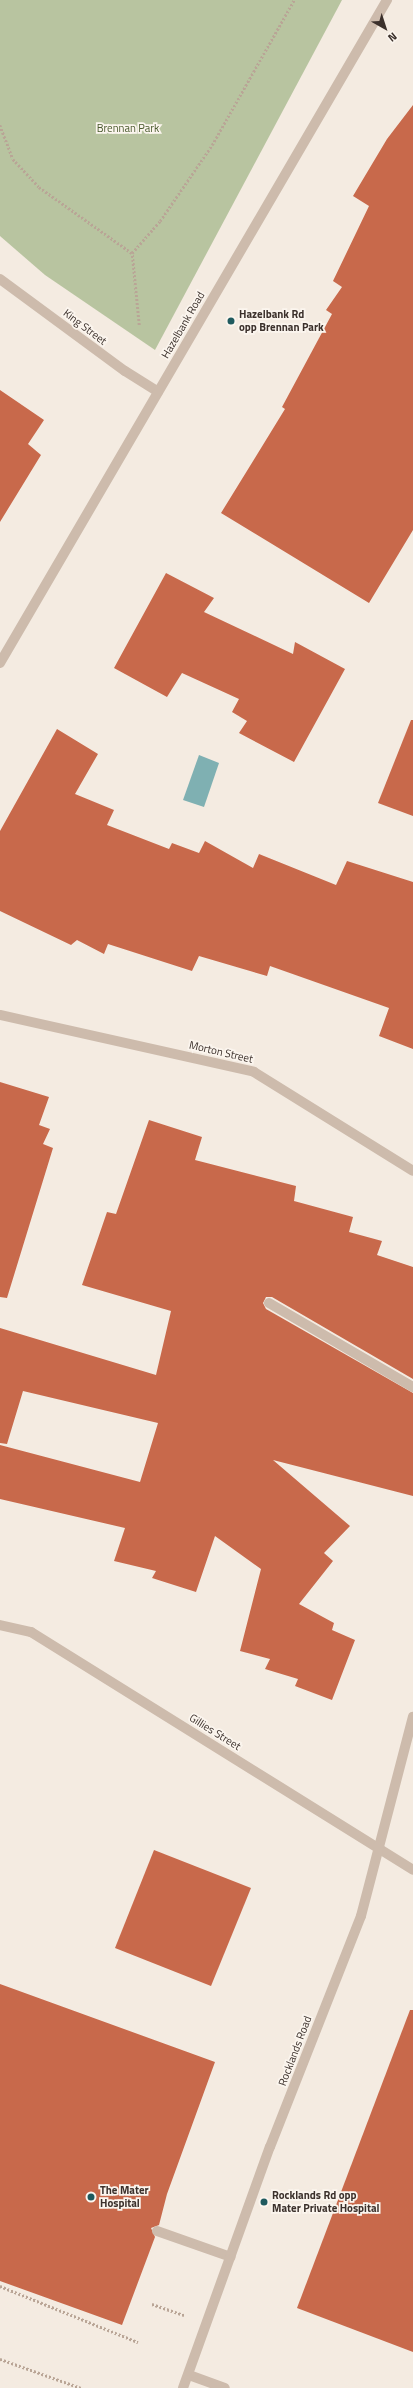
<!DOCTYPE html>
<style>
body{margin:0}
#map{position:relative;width:413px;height:2388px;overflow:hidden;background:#f4ebe1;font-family:"Titillium Web",sans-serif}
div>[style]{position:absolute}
.green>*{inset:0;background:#b8c4a0}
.water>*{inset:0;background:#7fb0b2}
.building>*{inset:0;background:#c8694b}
.path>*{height:2.5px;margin-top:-1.25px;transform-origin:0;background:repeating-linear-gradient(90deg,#b9a596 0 2px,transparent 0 4px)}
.service>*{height:10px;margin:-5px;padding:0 5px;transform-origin:5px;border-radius:5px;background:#cdbbac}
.minor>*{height:10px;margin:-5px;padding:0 5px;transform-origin:5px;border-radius:5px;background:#cdbbac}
.dots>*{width:11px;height:11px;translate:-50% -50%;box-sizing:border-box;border:2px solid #fbf5ee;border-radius:50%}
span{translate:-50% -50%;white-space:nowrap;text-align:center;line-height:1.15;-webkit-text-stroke:3.5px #fbf5ee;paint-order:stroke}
.park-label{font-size:11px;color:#4a5a2e}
.poi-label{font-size:11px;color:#3b302b;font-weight:700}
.left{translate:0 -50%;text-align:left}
.street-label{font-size:11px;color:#3b302b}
.north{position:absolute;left:365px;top:8px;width:40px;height:40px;-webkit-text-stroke:3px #fbf5ee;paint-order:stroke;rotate:141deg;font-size:11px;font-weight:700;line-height:16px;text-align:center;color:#3b302b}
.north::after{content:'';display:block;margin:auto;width:14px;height:18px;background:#3b302b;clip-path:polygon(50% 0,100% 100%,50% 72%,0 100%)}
</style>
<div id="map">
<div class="green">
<div style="clip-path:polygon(0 0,342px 0,155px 350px,45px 275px,0 236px)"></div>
</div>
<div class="water">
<div style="clip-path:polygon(199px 755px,219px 763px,204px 807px,183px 800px)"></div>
</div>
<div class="building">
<div style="clip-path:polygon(413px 105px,413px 530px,369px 603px,221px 513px,285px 409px,282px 407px,332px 314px,326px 310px,342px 287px,333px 281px,369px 206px,353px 196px,387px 139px)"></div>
<div style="clip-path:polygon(0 390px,44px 420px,28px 444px,41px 455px,0 522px)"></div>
<div style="clip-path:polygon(166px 573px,214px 598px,204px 612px,293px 654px,295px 642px,345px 669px,294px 762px,239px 733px,247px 721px,232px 712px,239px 699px,182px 673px,167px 697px,114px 668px)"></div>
<div style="clip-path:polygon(411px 720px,413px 720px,413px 816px,378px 803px)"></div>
<div style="clip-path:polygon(57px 729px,98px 754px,75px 794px,114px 810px,107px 825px,169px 849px,172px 843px,199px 853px,205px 841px,253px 868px,259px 854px,336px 885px,347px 861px,413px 882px,413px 1049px,379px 1036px,389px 1008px,270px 966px,267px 976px,199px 956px,192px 971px,108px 944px,104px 954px,77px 940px,71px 945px,0 911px,0 831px)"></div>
<div style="clip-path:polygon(0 1082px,49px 1097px,39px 1125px,50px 1129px,43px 1144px,53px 1148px,7px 1298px,0 1297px)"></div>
<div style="clip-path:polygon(149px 1120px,202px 1137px,195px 1160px,296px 1186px,294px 1201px,353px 1217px,349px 1232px,382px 1241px,377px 1255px,413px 1267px,413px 1379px,272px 1297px,266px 1297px,263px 1303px,266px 1309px,413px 1393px,413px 1496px,273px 1460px,350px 1526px,324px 1553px,333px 1561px,299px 1604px,334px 1623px,332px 1630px,355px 1640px,332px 1700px,295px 1686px,298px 1679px,265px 1669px,270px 1659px,240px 1651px,261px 1569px,215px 1536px,196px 1592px,152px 1578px,156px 1571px,114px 1561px,125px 1528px,0 1499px,0 1445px,140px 1482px,158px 1423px,23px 1391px,7px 1444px,0 1443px,0 1328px,156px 1375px,171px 1311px,82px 1285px,107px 1212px,116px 1214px)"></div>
<div style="clip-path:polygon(154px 1850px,251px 1888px,211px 1986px,115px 1948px)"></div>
<div style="clip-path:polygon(0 1984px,215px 2062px,167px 2194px,159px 2225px,151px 2228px,155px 2237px,122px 2325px,0 2281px)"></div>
<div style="clip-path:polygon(410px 2010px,413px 2010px,413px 2352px,297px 2308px)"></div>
</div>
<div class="path">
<div style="left:0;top:125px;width:36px;rotate:69deg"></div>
<div style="left:13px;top:159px;width:38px;rotate:47deg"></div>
<div style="left:39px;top:187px;width:114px;rotate:35.4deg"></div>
<div style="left:139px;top:325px;width:72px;rotate:-95.6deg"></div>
<div style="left:132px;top:253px;width:43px;rotate:-48.8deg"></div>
<div style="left:160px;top:221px;width:92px;rotate:-55.6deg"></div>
<div style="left:212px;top:145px;width:167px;rotate:-60.5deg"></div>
<div style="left:0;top:2286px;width:149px;rotate:22.1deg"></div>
<div style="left:152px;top:2304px;width:34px;rotate:19deg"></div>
<div style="left:0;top:2359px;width:86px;rotate:19.7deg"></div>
</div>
<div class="service">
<div style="left:269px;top:1303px;width:167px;rotate:30.3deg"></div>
<div style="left:157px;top:2231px;width:78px;rotate:19.4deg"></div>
</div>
<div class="minor">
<div style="left:0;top:279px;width:155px;rotate:36.4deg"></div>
<div style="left:125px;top:371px;width:39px;rotate:32deg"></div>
<div style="left:0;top:663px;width:768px;rotate:-59.73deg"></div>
<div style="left:0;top:1015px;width:260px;rotate:12.6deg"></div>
<div style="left:254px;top:1072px;width:187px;rotate:31.9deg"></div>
<div style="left:0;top:1625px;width:32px;rotate:13deg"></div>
<div style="left:31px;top:1632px;width:450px;rotate:31.9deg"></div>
<div style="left:189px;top:2375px;width:38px;rotate:20deg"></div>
<div style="left:183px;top:2388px;width:256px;rotate:-70.2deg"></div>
<div style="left:270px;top:2147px;width:248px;rotate:-68.5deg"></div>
<div style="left:361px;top:1916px;width:206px;rotate:-75.4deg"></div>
</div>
<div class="dots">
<div style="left:231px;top:321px;background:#1f5a5e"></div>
<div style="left:91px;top:2197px;background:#1f5a5e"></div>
<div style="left:264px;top:2202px;background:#1f5a5e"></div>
</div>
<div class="park-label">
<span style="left:128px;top:128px">Brennan Park</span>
</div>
<div class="poi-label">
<span class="left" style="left:239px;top:321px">Hazelbank Rd<br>opp Brennan Park</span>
<span class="left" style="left:100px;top:2197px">The Mater<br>Hospital</span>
<span class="left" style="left:272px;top:2202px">Rocklands Rd opp<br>Mater Private Hospital</span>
</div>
<div class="street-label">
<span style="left:183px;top:325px;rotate:-60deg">Hazelbank Road</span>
<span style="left:85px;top:327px;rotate:37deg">King Street</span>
<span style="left:221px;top:1052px;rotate:13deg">Morton Street</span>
<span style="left:215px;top:1732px;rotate:32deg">Gillies Street</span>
<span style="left:295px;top:2051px;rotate:-69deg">Rocklands Road</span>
</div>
<div class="north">N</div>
</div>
